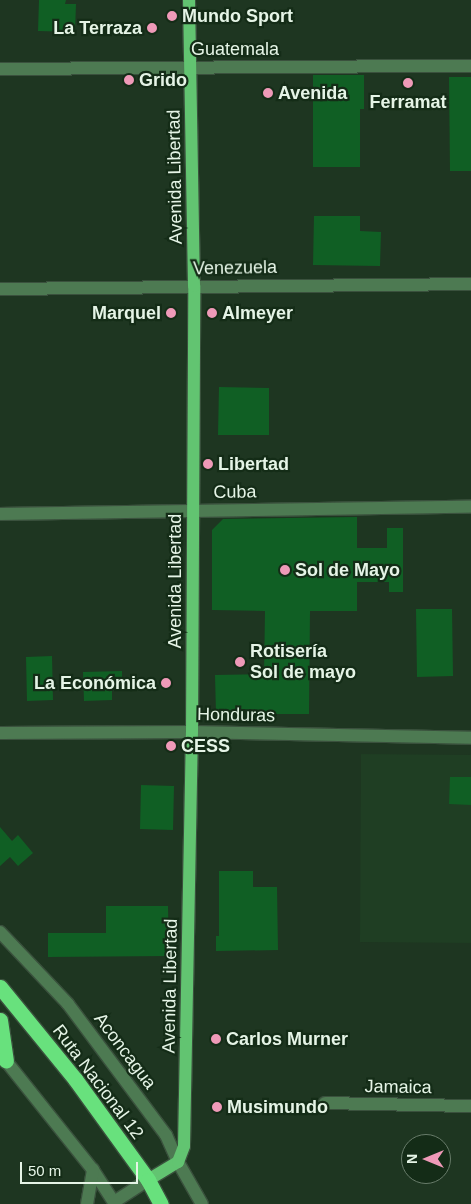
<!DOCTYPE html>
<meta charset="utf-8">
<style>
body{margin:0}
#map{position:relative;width:471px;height:1204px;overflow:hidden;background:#1e3621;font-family:Arial,sans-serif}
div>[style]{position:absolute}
.built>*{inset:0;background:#1f3e23}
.building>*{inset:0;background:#105f24}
.roads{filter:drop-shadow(1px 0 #3a513d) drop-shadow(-1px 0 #3a513d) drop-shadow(0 1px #3a513d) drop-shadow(0 -1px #3a513d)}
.minor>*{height:12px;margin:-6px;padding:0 6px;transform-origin:6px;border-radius:6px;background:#4d7a52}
.major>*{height:12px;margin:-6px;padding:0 6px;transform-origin:6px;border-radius:6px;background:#62c471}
.highway>*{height:15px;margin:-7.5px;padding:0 7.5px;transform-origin:7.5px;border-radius:7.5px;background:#68e17d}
.dots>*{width:14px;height:14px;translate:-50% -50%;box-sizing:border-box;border:2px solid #142c17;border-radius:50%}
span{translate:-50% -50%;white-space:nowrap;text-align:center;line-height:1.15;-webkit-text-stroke:4.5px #142c17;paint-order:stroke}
.poi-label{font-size:18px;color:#e5f4e6;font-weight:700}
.left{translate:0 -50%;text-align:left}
.right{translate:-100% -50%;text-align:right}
.street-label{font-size:18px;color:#e5f4e6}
.north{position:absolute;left:401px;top:1134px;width:50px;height:50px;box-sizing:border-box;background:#142c17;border:1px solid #687c6a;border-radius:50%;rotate:270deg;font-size:14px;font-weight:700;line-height:20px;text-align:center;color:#e5f4e6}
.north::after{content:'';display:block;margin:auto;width:18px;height:22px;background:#ef9ab8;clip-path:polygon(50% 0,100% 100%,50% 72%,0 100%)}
.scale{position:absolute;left:20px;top:1162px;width:118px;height:22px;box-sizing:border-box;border:2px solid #e5f4e6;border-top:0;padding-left:6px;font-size:15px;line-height:18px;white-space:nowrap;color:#e5f4e6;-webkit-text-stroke:4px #142c17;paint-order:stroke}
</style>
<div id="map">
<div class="built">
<div style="clip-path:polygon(361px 754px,471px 755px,471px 943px,360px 942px)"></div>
</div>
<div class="building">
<div style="clip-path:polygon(39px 0,66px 0,65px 4px,76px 4px,75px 32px,38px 31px)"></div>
<div style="clip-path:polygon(313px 75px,364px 75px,364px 109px,360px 109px,360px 167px,313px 167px)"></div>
<div style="clip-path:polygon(449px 77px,471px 77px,471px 171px,450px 171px)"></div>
<div style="clip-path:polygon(314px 216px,360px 216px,360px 231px,381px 232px,380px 266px,313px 265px)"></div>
<div style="clip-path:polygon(219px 387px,269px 388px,269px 435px,218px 435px)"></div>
<div style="clip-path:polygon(357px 517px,357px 548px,387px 548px,387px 528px,403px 528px,403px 592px,389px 592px,389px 582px,357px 582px,357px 611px,310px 611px,309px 714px,216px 714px,215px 675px,264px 674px,265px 611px,212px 610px,212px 530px,223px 519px)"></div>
<div style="clip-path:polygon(416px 609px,452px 609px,453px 676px,417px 677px)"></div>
<div style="clip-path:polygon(52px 656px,53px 700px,27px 701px,26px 657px)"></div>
<div style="clip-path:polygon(122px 671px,122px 688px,112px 688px,112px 700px,84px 701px,83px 672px)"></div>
<div style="clip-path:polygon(450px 777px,471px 777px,471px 805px,449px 804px)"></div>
<div style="clip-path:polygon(141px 785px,174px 786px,173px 830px,140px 829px)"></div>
<div style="clip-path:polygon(0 827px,12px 841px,18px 835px,33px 853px,18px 866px,10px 857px,0 866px)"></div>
<div style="clip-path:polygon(219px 871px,253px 871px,253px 887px,277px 887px,278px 950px,216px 951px,216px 936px,219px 936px)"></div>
<div style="clip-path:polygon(106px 906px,168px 906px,169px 956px,48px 957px,48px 933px,106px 933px)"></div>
</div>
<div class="roads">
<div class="minor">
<div style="left:0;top:69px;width:471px;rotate:-0.4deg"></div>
<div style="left:0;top:289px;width:471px;rotate:-0.6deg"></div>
<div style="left:0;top:514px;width:471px;rotate:-0.9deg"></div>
<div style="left:0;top:733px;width:192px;rotate:-0.3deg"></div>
<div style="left:192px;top:732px;width:279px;rotate:1.2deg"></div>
<div style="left:0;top:932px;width:99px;rotate:46.6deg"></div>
<div style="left:68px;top:1004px;width:164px;rotate:53.2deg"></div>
<div style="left:166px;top:1135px;width:30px;rotate:66deg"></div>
<div style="left:178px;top:1162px;width:48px;rotate:60.3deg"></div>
<div style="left:0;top:1057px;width:7px;rotate:34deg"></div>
<div style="left:6px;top:1061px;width:139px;rotate:51.4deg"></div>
<div style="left:93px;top:1170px;width:40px;rotate:57.1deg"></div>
<div style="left:325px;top:1103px;width:146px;rotate:1.2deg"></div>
<div style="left:114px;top:1202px;width:40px;rotate:-32.9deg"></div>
<div style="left:87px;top:1204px;width:35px;rotate:-80deg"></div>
</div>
<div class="major">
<div style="left:148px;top:1180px;width:35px;rotate:-31deg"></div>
<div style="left:178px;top:1162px;width:17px;rotate:-69deg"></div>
<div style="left:184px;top:1146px;width:414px;rotate:-88.9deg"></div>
<div style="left:192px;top:732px;width:446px;rotate:-89.7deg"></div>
<div style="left:194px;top:286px;width:286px;rotate:-91deg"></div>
</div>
<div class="highway">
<div style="left:0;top:987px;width:119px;rotate:50.8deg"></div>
<div style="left:75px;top:1079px;width:125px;rotate:54.1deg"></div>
<div style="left:148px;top:1180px;width:27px;rotate:62deg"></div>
<div style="left:0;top:1020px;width:41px;rotate:81.7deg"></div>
</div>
</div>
<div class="dots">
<div style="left:172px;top:16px;background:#ef9ab8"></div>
<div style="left:152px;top:28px;background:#ef9ab8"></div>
<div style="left:129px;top:80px;background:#ef9ab8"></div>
<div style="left:408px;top:83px;background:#ef9ab8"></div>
<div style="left:268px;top:93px;background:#ef9ab8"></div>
<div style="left:171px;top:313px;background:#ef9ab8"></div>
<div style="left:212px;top:313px;background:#ef9ab8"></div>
<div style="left:208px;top:464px;background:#ef9ab8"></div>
<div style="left:285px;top:570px;background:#ef9ab8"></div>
<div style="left:240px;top:662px;background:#ef9ab8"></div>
<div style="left:166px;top:683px;background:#ef9ab8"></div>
<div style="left:171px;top:746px;background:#ef9ab8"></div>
<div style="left:216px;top:1039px;background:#ef9ab8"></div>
<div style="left:217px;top:1107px;background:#ef9ab8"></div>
</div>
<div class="poi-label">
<span class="left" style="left:182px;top:16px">Mundo Sport</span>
<span class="right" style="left:142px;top:28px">La Terraza</span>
<span class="left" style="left:139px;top:80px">Grido</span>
<span class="left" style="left:278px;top:93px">Avenida</span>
<span style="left:408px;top:102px">Ferramat</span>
<span class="right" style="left:161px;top:313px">Marquel</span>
<span class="left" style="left:222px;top:313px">Almeyer</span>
<span class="left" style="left:218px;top:464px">Libertad</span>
<span class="left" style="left:295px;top:570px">Sol de Mayo</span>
<span class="left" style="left:250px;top:662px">Rotisería<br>Sol de mayo</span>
<span class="right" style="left:156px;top:683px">La Económica</span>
<span class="left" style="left:181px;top:746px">CESS</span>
<span class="left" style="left:226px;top:1039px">Carlos Murner</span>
<span class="left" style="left:227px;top:1107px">Musimundo</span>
</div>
<div class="street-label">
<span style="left:235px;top:49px">Guatemala</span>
<span style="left:175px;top:177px;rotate:-91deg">Avenida Libertad</span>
<span style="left:235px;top:268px;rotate:-1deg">Venezuela</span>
<span style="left:235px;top:492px;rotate:-1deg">Cuba</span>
<span style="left:175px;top:581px;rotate:-90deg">Avenida Libertad</span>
<span style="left:236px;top:715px;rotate:1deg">Honduras</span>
<span style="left:170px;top:986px;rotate:-89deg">Avenida Libertad</span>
<span style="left:125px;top:1051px;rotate:53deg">Aconcagua</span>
<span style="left:98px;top:1082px;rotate:53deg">Ruta Nacional 12</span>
<span style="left:398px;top:1087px;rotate:1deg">Jamaica</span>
</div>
<div class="north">N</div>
<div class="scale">50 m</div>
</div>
